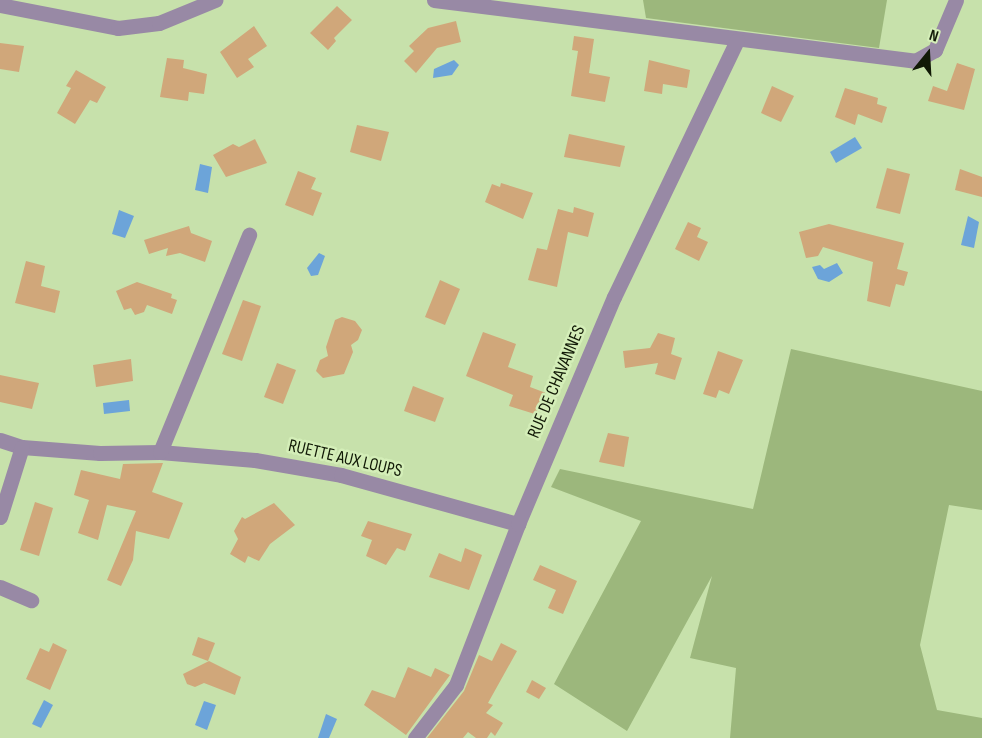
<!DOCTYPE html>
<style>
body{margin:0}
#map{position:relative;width:982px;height:738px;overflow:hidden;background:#c7e1ab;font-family:"Sofia Sans Condensed",sans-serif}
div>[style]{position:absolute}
.green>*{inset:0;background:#9cb77c}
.water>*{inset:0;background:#6ca4d9}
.building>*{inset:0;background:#d0a77a}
.minor>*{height:15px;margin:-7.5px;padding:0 7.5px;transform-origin:7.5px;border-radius:7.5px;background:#9889a5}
span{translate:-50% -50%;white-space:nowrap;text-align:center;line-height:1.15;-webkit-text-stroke:5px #d4eeb8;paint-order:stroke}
.street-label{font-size:18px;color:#111906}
.north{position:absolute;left:898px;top:24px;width:60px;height:60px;-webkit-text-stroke:4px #d4eeb8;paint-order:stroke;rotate:18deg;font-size:16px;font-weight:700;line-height:24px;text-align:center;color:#111906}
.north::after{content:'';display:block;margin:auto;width:21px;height:27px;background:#111906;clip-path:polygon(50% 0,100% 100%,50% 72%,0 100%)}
</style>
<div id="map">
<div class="green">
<div style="clip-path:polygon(643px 0,887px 0,879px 48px,646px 18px)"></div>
<div style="clip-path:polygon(791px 349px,982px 391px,982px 510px,949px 505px,920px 645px,937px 710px,982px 718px,982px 738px,730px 738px,736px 668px,690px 658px,712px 576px,627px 731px,554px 684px,641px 521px,551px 487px,560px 469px,753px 509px)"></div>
</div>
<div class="water">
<div style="clip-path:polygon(454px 60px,459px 65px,452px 75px,433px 78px,434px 69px)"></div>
<div style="clip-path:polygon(855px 137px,862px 148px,836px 163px,830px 152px)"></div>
<div style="clip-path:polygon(200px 164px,212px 167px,208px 193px,195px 190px)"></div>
<div style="clip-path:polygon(119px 210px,134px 216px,125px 238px,112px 234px)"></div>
<div style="clip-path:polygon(968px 216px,979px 222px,974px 248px,961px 245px)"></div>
<div style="clip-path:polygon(319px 253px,325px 256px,318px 275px,311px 276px,307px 268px)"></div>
<div style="clip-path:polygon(837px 263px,843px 273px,829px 282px,818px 279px,812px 267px,820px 265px,824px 269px)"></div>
<div style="clip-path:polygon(129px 400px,130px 411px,104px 414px,103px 403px)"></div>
<div style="clip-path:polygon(44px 700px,53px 705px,41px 728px,32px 724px)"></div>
<div style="clip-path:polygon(204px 701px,216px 705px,207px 730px,195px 725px)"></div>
<div style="clip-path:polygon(326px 714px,337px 719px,329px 738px,318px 738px)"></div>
</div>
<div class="building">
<div style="clip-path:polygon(337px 6px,352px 20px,334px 38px,336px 41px,328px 50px,310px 33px)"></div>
<div style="clip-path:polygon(456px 21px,461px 42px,437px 48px,416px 73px,404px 61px,414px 51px,409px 46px,428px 28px)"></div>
<div style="clip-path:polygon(254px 26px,267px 46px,248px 59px,254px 67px,237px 78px,220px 52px)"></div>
<div style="clip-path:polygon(574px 36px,594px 39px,589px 73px,610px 77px,605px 102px,571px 96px,578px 51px,572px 50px)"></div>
<div style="clip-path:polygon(0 43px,24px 46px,19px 72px,0 69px)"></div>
<div style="clip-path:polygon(167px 58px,184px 60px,183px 68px,207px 74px,204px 94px,189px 92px,188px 101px,160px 97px)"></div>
<div style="clip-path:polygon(649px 60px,690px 70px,687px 88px,663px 84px,662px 94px,644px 91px)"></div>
<div style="clip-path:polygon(957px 63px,975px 69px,964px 110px,928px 101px,933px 86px,947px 91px)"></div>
<div style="clip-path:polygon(76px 70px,106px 87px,97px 103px,90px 100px,75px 124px,57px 113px,71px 88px,66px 86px)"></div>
<div style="clip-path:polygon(772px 86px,794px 96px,781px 122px,761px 113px)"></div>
<div style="clip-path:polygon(845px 88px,878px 98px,877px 104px,887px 107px,882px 123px,858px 114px,855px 125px,835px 117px)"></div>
<div style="clip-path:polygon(357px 125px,389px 132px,381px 161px,350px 152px)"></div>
<div style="clip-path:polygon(569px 134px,625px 146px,620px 167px,564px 157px)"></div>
<div style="clip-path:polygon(255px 139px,267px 163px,226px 177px,213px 155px,233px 144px,239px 147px)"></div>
<div style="clip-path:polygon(887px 168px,910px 174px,900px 214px,876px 208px)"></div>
<div style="clip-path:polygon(960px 169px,982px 177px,982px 197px,955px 190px)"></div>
<div style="clip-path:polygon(298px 171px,316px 178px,311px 189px,322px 193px,313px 216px,285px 205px)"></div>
<div style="clip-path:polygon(501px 183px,533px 193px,523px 219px,485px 202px,492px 184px,500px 187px)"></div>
<div style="clip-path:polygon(574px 207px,594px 213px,588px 237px,568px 232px,557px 287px,528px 280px,537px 248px,547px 250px,558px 209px,573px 213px)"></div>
<div style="clip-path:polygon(688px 222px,701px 228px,697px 237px,708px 242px,699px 261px,675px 249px)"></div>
<div style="clip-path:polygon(829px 224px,904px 243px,897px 269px,908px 272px,904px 286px,896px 284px,890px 307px,867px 301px,873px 262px,823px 247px,818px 256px,806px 258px,799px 232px)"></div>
<div style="clip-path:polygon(189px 226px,191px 233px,212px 241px,205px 262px,180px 253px,166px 256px,168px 248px,149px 254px,144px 240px)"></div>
<div style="clip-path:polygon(26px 261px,45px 266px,41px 286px,60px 291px,55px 313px,15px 303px)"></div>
<div style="clip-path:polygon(440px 280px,460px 289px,445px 325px,425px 317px)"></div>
<div style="clip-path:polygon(137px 282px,172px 294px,171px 298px,177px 300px,172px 314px,147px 305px,144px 312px,135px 315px,131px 308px,124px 310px,116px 291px)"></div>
<div style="clip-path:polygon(243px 300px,261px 306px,242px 361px,222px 354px)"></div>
<div style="clip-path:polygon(342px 317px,355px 321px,362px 330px,358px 340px,351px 345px,353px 352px,344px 374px,323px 378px,316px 371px,320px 360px,328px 356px,326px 347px,335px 320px)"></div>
<div style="clip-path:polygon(483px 332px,516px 344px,508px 367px,533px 376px,530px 387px,546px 393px,538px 415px,509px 406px,513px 395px,466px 376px)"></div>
<div style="clip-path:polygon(658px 333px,675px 338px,671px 354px,682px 358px,675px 380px,655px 374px,658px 363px,625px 368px,623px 351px,650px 348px)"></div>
<div style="clip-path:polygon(718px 351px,743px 360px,729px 394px,719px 390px,716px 398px,703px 394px)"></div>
<div style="clip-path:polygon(131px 359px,133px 381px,96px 387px,93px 365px)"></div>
<div style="clip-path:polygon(277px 363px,296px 370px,283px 404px,264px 397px)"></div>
<div style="clip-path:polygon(0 375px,39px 383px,32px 409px,0 402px)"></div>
<div style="clip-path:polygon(413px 386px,444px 398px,435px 422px,404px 411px)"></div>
<div style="clip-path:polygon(608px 433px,629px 437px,624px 467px,599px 462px)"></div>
<div style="clip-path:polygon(163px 463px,152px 492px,183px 503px,169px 539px,136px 531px,133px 560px,121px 586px,107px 580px,136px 511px,107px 505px,98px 540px,78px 533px,89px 500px,74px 495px,81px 470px,120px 479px,123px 464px)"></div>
<div style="clip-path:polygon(35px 502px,53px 508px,39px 556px,20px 550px)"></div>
<div style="clip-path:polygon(274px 503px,295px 525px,270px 544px,259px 561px,248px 556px,245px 563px,230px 554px,238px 539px,234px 531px,242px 517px,245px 519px)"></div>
<div style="clip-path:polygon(368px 521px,412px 534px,405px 551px,397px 548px,386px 565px,366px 556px,372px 540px,361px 536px)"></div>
<div style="clip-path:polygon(465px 548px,482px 555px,469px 590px,429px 577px,439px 553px,461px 562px)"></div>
<div style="clip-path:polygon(540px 565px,577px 581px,563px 614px,548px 608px,556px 590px,533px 580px)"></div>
<div style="clip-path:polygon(198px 637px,215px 643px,208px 661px,192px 655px)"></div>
<div style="clip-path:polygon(53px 643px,67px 650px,50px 690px,26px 679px,40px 648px,49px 652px)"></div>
<div style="clip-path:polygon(501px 643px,517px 651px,488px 703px,493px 705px,486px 713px,503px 723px,495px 736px,491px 732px,487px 738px,476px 738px,468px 732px,463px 738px,427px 738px,464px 691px,479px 655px,492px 661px)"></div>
<div style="clip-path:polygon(209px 661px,241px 677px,235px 695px,204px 683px,195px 687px,187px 684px,183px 674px)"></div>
<div style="clip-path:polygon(408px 667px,431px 677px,435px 668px,450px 675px,406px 735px,364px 705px,372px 690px,395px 698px)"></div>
<div style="clip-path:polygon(532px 680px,546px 688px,539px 699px,526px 692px)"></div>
</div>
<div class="minor">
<div style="left:434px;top:0;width:485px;rotate:7.2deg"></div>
<div style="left:915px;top:61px;width:23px;rotate:-29deg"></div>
<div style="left:935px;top:50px;width:54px;rotate:-67.2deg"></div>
<div style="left:0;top:5px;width:120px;rotate:11deg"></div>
<div style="left:118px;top:28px;width:41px;rotate:-7deg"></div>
<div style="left:159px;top:23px;width:61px;rotate:-22.3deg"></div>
<div style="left:0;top:440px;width:23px;rotate:18deg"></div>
<div style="left:22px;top:447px;width:78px;rotate:4.4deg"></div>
<div style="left:100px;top:453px;width:60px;rotate:-1deg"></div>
<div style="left:160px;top:452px;width:95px;rotate:4.8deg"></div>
<div style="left:255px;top:460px;width:87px;rotate:9.9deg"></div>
<div style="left:341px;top:475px;width:184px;rotate:15.5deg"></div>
<div style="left:160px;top:452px;width:235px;rotate:-67.7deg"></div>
<div style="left:0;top:517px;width:73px;rotate:-72.6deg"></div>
<div style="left:0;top:587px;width:34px;rotate:23deg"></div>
<div style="left:415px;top:738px;width:67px;rotate:-52.3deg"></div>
<div style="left:456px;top:685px;width:173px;rotate:-68.9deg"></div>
<div style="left:518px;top:524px;width:246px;rotate:-67.1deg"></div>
<div style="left:614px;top:297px;width:285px;rotate:-64.4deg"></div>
</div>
<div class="street-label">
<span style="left:557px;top:382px;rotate:-67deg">RUE DE CHAVANNES</span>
<span style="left:345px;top:459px;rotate:13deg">RUETTE AUX LOUPS</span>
</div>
<div class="north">N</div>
</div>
